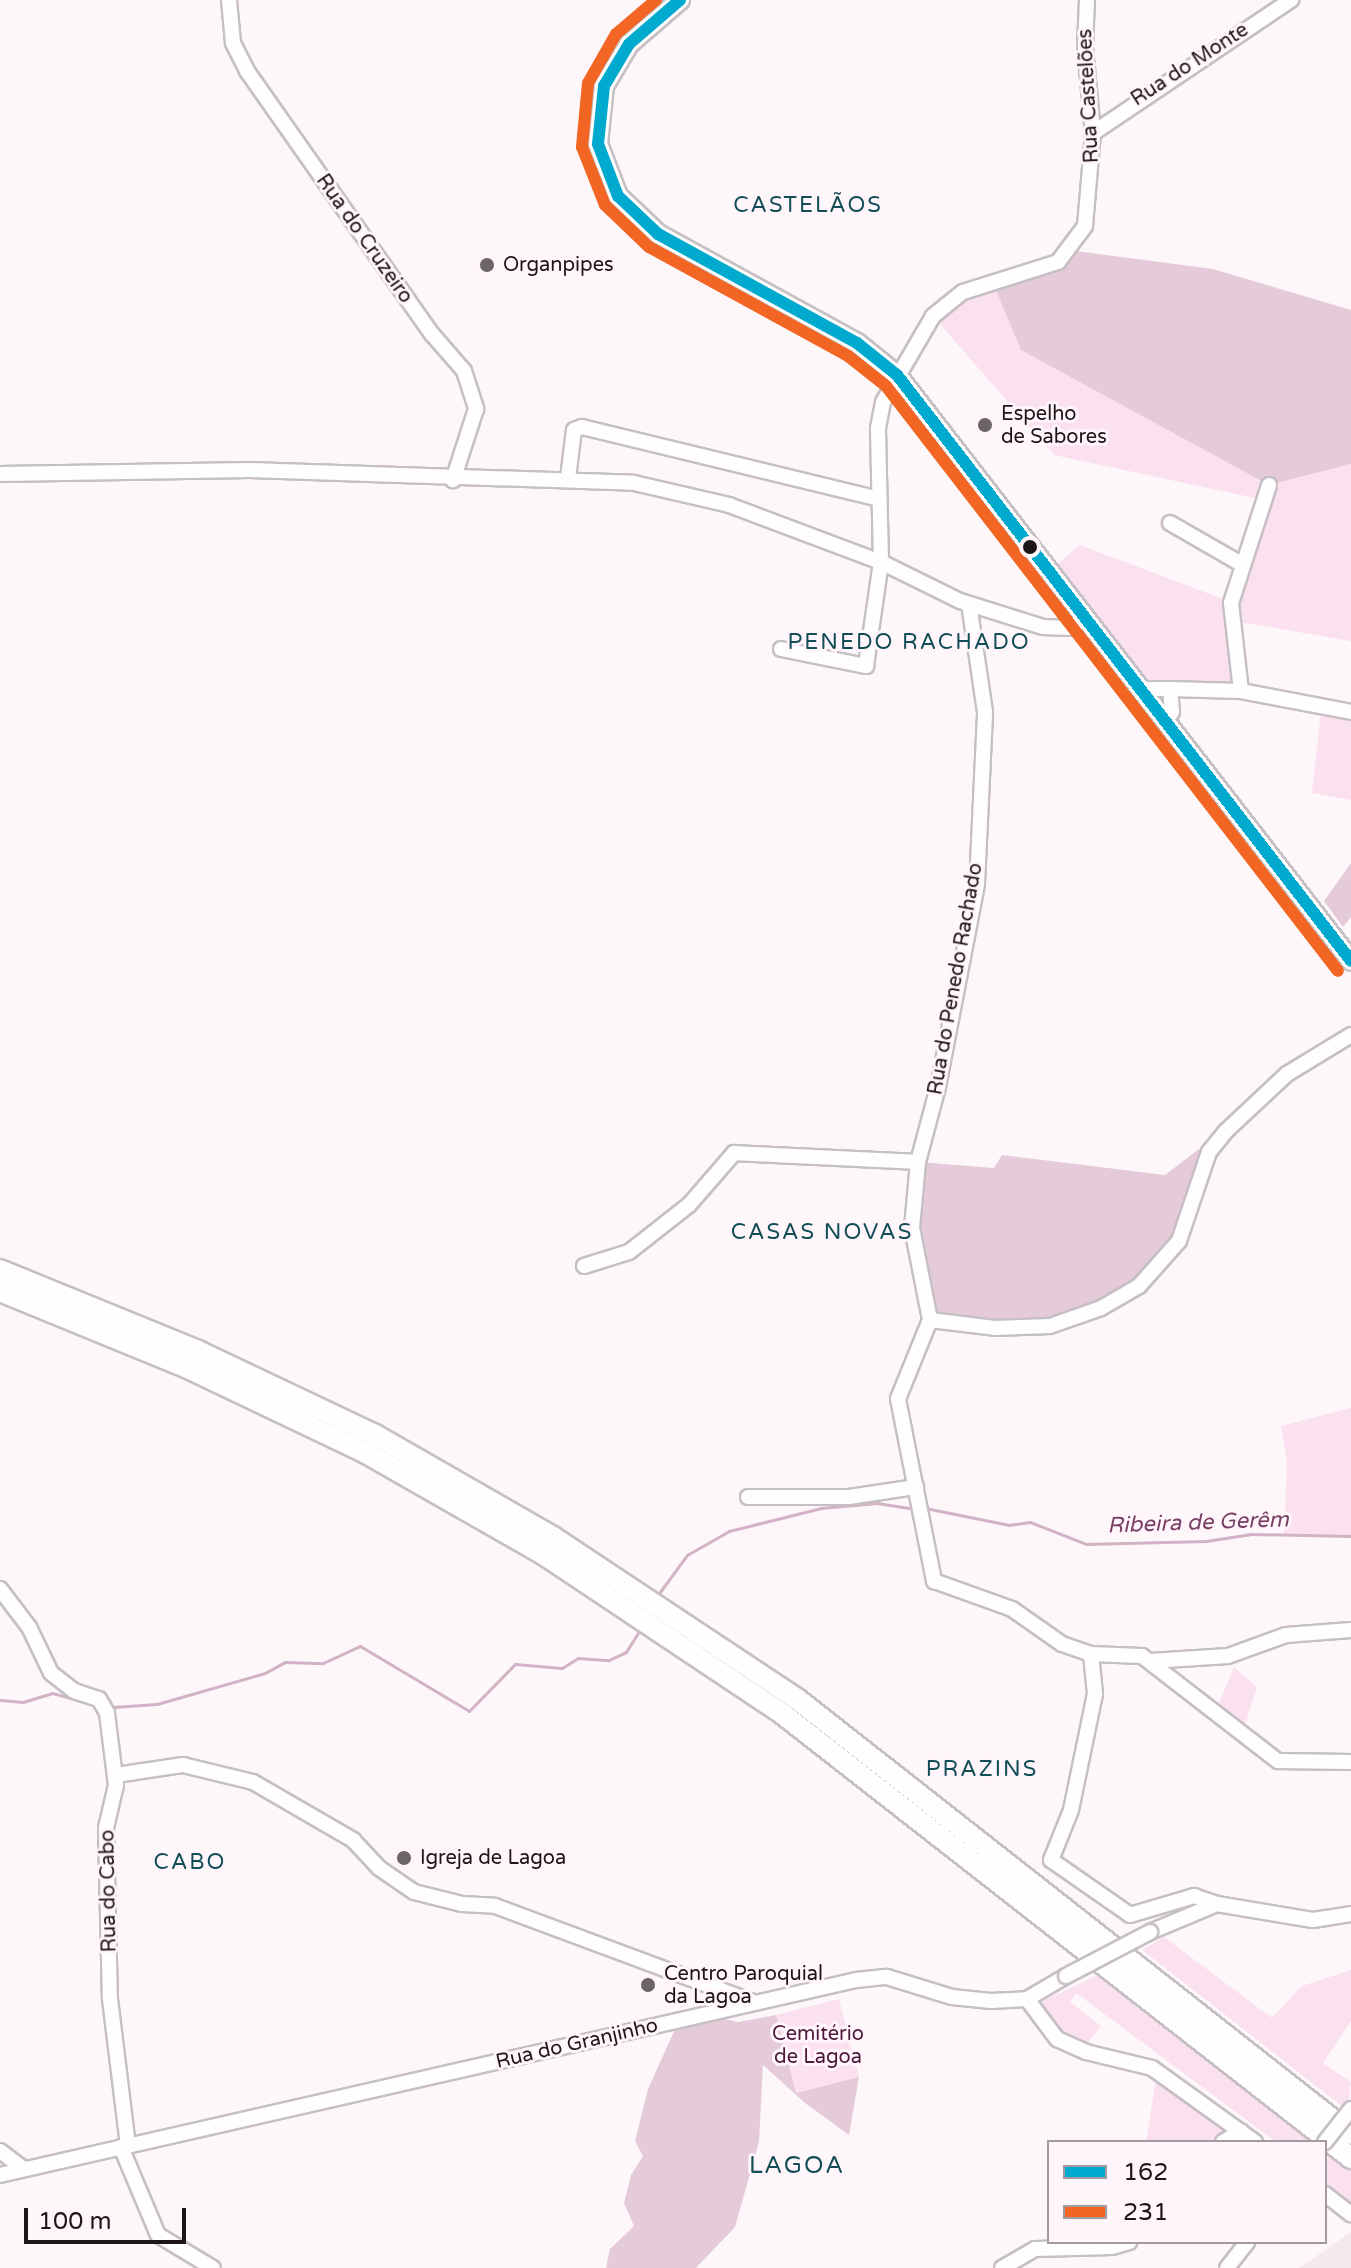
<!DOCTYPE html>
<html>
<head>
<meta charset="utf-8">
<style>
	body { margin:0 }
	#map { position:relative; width:1351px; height:2268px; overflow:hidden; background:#fdf7fa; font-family:"Varela Round",sans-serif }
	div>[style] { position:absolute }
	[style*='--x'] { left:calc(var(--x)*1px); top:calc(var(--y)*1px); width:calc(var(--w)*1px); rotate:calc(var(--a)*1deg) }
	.built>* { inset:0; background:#f5e8ef }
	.green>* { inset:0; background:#fbe0f0 }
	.forest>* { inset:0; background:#e5cada }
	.stream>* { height:3px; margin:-1.5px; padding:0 1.5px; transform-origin:1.5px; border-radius:1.5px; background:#d2b2c5 }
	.roads { filter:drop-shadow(2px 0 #c6bfc3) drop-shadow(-2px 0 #c6bfc3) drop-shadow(0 2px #c6bfc3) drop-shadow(0 -2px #c6bfc3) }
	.minor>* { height:14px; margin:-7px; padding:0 7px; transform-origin:7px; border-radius:7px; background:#fffefe }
	.major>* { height:18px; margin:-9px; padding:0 9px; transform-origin:9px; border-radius:9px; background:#fffefe }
	.highway>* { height:20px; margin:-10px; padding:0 10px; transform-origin:10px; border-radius:10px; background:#fffefe }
	.bridges { filter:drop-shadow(2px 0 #c6bfc3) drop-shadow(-2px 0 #c6bfc3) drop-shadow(0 2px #c6bfc3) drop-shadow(0 -2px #c6bfc3) }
	.minor-bridge>* { height:14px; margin:-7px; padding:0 7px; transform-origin:7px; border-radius:7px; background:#fffefe }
	.bus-1>* { height:12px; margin:-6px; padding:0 6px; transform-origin:6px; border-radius:6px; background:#00a9ce }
	.bus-2>* { height:12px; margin:-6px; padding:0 6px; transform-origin:6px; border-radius:6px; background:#f26522 }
	.dots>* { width:22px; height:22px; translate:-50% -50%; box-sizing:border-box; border:4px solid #fff5fb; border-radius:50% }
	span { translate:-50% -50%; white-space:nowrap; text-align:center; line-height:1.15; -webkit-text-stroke:6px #fff5fb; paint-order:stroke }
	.street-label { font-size:20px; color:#1c1519 }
	.poi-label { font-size:20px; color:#1c1519 }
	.left { translate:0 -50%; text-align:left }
	.park-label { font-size:20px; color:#4c183b }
	.neighbourhood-label { font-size:22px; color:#104d55; letter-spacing:2px }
	.water-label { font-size:22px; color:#773f63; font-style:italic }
	.quarter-label { font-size:24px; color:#104d55; letter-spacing:2px }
	.legend { position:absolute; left:1047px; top:2140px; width:280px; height:104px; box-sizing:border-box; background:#fff5fb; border:2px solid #a49ba1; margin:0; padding:10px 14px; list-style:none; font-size:24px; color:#1c1519 }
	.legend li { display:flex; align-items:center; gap:16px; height:40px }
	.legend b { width:40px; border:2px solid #a49ba1 }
	.scale { position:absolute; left:24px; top:2208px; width:162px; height:36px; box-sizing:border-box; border:4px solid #1c1519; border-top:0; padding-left:10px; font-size:24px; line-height:28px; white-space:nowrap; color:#1c1519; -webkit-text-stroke:6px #fff5fb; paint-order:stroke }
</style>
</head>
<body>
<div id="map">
	<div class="built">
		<i style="clip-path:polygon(1351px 2232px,1351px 2268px,1299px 2268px,1311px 2260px)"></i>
	</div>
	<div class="green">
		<i style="clip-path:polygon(993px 283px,1269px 485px,1351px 464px,1351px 641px,1233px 621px,1241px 691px,1149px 686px,1048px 572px,1080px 545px,1231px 602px,1264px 500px,1054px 455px,933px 316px)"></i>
		<i style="clip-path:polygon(1321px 712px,1351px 717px,1351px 800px,1312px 793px)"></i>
		<i style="clip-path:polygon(1351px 1408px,1351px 1536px,1284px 1534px,1287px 1463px,1281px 1426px)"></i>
		<i style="clip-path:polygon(1234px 1667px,1257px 1687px,1244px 1728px,1218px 1706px)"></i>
		<i style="clip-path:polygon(1164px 1937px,1272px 2018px,1302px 1986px,1351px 1970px,1351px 2021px,1323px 2063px,1351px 2082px,1347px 2110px,1142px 1950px)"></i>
		<i style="clip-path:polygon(1100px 1974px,1315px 2142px,1276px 2142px,1076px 1993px,1070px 2002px,1101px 2026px,1087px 2044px,1060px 2032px,1041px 2008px,1043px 2001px)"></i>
		<i style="clip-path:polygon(839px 1999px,859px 2077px,796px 2093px,776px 2015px)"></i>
		<i style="clip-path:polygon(1156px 2079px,1225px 2128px,1222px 2133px,1212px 2142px,1146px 2142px)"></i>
		<i style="clip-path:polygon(1331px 2154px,1351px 2170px,1351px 2203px,1325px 2183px,1325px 2162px)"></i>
	</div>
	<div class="forest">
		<i style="clip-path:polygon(1068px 250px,1213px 269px,1351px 310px,1351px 464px,1269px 485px,1021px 350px,993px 283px,1058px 262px)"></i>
		<i style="clip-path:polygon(1351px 863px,1351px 917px,1343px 927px,1324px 901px)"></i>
		<i style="clip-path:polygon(1199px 1149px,1209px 1152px,1179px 1241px,1139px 1286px,1050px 1326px,930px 1320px,914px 1245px,918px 1162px,994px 1168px,1002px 1155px,1165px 1175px)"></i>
		<i style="clip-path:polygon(776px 2015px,796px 2093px,859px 2077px,849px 2135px,805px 2103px,763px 2065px,759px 2142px,735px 2227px,696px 2268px,606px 2268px,610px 2249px,634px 2226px,624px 2203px,631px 2175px,643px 2156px,635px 2141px,648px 2089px,676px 2027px,716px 2017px,738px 2022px)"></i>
	</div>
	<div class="stream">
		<i style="--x:925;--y:1508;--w:86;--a:11.4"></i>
		<i style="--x:1009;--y:1525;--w:21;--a:-8"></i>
		<i style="--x:1030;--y:1522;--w:60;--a:21.4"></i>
		<i style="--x:1086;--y:1544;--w:120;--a:-1.4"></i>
		<i style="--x:1206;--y:1541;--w:46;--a:-8.8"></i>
		<i style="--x:1251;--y:1534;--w:100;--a:1.1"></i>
		<i style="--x:657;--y:1596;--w:51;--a:-53.8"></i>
		<i style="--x:687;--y:1555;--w:48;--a:-29.7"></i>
		<i style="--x:729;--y:1531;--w:95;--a:-14"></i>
		<i style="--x:821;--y:1508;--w:56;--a:-5.1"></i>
		<i style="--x:877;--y:1503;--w:37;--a:9"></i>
		<i style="--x:0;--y:1700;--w:23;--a:5"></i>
		<i style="--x:23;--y:1702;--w:30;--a:-17"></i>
		<i style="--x:52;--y:1693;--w:47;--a:14.9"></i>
		<i style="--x:113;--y:1707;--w:44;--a:-3.9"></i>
		<i style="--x:157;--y:1704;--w:112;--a:-16"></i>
		<i style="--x:265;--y:1673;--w:23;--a:-29"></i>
		<i style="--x:285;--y:1662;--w:38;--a:2"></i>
		<i style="--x:323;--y:1663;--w:41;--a:-24.7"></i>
		<i style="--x:360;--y:1646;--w:127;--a:30.8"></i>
		<i style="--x:469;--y:1711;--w:66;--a:-45.6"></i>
		<i style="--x:515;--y:1664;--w:47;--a:4.9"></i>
		<i style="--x:562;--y:1668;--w:19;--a:-32"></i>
		<i style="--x:578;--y:1658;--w:31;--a:4"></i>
		<i style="--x:609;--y:1660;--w:19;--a:-25"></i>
		<i style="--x:626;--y:1652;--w:28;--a:-58"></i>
	</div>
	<div class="roads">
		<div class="minor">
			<i style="--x:229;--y:0;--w:43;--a:84.7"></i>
			<i style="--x:233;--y:43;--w:31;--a:63"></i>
			<i style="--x:247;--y:71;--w:322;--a:54.9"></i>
			<i style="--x:432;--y:334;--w:49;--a:49.1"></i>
			<i style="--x:464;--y:371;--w:40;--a:72"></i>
			<i style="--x:476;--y:409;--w:75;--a:107.9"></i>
			<i style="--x:1093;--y:133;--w:239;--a:-33.9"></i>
			<i style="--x:0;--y:474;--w:250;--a:-0.9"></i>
			<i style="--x:250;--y:470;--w:384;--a:1.9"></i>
			<i style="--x:634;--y:483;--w:98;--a:13"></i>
			<i style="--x:729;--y:505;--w:162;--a:20.6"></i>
			<i style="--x:881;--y:562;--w:88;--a:26.3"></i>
			<i style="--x:960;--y:601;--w:87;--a:17.4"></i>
			<i style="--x:1043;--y:627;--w:26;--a:2"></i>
			<i style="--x:1069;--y:628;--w:18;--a:-27"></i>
			<i style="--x:568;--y:478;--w:48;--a:-82.9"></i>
			<i style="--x:574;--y:430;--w:9;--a:-21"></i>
			<i style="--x:582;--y:427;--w:306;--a:13.6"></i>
			<i style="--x:1170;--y:523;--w:84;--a:29.9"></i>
			<i style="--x:781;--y:649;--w:87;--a:11.3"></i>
			<i style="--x:866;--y:666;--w:105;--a:-81.8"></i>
			<i style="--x:881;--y:562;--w:134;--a:-91.3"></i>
			<i style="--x:878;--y:428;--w:26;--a:-79"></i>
			<i style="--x:883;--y:402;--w:99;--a:-59.8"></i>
			<i style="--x:933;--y:316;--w:38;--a:-39"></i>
			<i style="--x:963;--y:292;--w:100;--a:-17.5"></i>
			<i style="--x:1058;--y:262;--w:45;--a:-53.1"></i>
			<i style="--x:1085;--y:226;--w:93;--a:-85.1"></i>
			<i style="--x:1093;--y:133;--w:86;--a:-95.3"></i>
			<i style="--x:1085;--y:47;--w:47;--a:-87.6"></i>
			<i style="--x:1139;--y:689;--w:31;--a:0"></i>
			<i style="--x:1170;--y:689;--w:23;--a:85"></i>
			<i style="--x:1172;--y:712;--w:12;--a:125"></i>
			<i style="--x:1170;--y:689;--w:71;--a:1.6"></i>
			<i style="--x:1241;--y:691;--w:112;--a:10.8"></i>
			<i style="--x:1241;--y:691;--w:89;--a:-96.5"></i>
			<i style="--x:1231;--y:603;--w:124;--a:-72.1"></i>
			<i style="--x:918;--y:1162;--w:78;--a:-75.1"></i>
			<i style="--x:938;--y:1087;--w:207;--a:-79.1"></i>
			<i style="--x:977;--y:884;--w:172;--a:-87.3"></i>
			<i style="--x:985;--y:712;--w:109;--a:-98.4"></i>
			<i style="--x:584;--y:1266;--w:47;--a:-17.3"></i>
			<i style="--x:629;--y:1252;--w:76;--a:-38.1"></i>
			<i style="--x:689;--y:1205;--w:69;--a:-49.1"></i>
			<i style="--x:734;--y:1153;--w:184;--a:2.8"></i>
			<i style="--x:918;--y:1162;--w:66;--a:95.2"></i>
			<i style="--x:912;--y:1228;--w:94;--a:78.9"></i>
			<i style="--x:930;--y:1320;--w:85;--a:112.1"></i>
			<i style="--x:898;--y:1399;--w:186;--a:78.8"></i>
			<i style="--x:934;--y:1581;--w:83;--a:19.7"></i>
			<i style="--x:1012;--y:1609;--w:61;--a:35"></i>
			<i style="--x:1062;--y:1644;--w:31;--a:19"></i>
			<i style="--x:1091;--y:1654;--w:51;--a:2.2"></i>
			<i style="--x:1142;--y:1656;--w:172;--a:37.7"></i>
			<i style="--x:1278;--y:1761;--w:73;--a:0.8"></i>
			<i style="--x:930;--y:1320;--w:65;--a:7"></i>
			<i style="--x:995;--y:1328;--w:55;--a:-2.1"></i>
			<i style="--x:1050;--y:1326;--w:54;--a:-19.4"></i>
			<i style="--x:1101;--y:1308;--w:44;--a:-30.1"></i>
			<i style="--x:1139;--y:1286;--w:60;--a:-48.4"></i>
			<i style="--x:1179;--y:1241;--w:94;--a:-71.4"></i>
			<i style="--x:1209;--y:1152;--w:26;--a:-51"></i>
			<i style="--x:1225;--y:1132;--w:85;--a:-43.1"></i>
			<i style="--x:1287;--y:1074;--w:75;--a:-31.4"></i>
			<i style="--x:748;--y:1497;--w:101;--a:0"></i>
			<i style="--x:849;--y:1497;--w:68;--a:-8.5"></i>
			<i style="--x:0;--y:1589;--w:48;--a:52.7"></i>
			<i style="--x:29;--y:1627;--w:51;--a:64.4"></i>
			<i style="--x:51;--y:1673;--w:29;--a:38"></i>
			<i style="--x:74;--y:1691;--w:26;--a:18"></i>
			<i style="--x:99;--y:1699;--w:16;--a:60"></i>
			<i style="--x:107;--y:1713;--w:73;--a:82.9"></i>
			<i style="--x:116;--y:1785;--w:44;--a:103.1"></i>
			<i style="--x:106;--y:1828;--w:171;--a:88.7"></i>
			<i style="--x:110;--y:1999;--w:147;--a:83"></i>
			<i style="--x:1091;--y:1654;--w:40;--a:84.3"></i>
			<i style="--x:1095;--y:1694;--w:118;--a:101.7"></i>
			<i style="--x:1071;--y:1810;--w:54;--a:111.8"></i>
			<i style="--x:1051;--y:1860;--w:96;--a:34.8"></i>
			<i style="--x:1130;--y:1915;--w:67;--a:-16.5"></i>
			<i style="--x:1194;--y:1896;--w:24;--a:19"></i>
			<i style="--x:1150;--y:1661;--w:78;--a:-3.7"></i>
			<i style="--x:1228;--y:1656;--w:62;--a:-19.9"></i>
			<i style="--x:1286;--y:1635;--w:65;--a:-4.4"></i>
			<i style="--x:116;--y:1775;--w:68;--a:-8.5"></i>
			<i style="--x:183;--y:1765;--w:72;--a:13.7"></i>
			<i style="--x:253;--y:1782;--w:116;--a:30.1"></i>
			<i style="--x:353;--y:1840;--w:38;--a:47"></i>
			<i style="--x:379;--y:1868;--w:42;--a:34.4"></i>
			<i style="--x:414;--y:1892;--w:49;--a:14"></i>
			<i style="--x:462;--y:1904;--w:33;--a:3"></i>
			<i style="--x:495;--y:1906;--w:275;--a:20.4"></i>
			<i style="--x:1150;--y:1932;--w:73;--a:-22.7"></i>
			<i style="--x:1217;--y:1904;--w:97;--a:9.5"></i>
			<i style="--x:1313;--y:1920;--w:38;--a:-9"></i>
			<i style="--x:1027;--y:1999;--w:50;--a:53.1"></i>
			<i style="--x:1057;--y:2039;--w:32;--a:24"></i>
			<i style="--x:1086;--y:2052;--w:68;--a:13.6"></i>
			<i style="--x:1152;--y:2068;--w:127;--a:35.7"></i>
			<i style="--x:1223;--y:2142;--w:21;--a:-31"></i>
			<i style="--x:121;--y:2147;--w:95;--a:67.2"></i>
			<i style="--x:158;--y:2235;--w:64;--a:31"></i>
			<i style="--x:0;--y:2151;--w:30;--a:37"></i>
			<i style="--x:0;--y:2175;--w:878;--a:-12.83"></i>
			<i style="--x:856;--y:1980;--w:31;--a:-6"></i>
			<i style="--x:887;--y:1977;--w:68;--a:17.1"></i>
			<i style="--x:952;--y:1997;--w:39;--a:6"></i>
			<i style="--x:991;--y:2001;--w:36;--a:-3"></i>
			<i style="--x:1027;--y:1999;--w:45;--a:-30.5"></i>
			<i style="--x:1325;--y:2194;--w:33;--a:38"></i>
			<i style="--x:1002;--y:2268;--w:38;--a:-30"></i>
			<i style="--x:1035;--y:2249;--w:77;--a:-1.5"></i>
			<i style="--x:1112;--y:2247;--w:18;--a:-16"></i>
			<i style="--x:1227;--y:2268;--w:33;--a:-52"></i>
		</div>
		<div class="major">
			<i style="--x:680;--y:0;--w:67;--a:139.2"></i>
			<i style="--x:629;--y:44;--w:49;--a:120.8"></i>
			<i style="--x:604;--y:86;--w:58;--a:95.9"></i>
			<i style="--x:598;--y:144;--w:56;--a:69"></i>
			<i style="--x:618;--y:196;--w:55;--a:43.5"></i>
			<i style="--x:658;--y:234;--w:227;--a:28.7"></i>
			<i style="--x:857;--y:343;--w:51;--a:38.7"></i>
			<i style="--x:897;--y:375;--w:741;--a:52.23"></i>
		</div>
		<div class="highway">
			<i style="--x:0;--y:1270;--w:214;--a:22.2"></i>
			<i style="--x:198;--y:1351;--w:196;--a:25.4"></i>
			<i style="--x:375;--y:1435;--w:205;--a:29.8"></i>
			<i style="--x:553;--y:1537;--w:293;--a:33.6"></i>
			<i style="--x:797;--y:1699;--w:704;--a:38.14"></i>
			<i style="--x:0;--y:1291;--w:205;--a:22.3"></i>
			<i style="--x:190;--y:1369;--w:195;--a:25.5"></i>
			<i style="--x:366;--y:1453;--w:204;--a:29.7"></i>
			<i style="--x:543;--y:1554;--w:290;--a:33.7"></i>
			<i style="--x:784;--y:1715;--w:720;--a:38"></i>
		</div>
	</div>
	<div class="bridges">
		<div class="minor-bridge">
			<i style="--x:1066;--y:1976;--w:95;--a:-27.6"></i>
			<i style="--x:1325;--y:2142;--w:42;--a:-51.8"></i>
		</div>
	</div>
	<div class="bus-1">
		<i style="--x:680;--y:0;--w:67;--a:139.2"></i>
		<i style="--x:629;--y:44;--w:49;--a:120.8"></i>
		<i style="--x:604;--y:86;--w:58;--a:95.9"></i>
		<i style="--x:598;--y:144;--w:56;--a:69"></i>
		<i style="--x:618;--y:196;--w:55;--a:43.5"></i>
		<i style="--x:658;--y:234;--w:227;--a:28.7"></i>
		<i style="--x:857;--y:343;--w:51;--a:38.7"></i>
		<i style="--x:897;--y:375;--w:741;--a:52.23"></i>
	</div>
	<div class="bus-2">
		<i style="--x:656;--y:0;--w:52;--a:139.6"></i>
		<i style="--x:616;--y:34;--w:56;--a:119.7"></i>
		<i style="--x:588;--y:83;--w:64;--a:95.4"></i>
		<i style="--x:582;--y:147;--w:62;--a:68.4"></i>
		<i style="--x:605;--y:205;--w:61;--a:43.7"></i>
		<i style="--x:649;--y:247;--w:227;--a:28.7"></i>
		<i style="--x:848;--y:356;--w:48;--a:38.3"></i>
		<i style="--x:886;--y:386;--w:739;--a:52.31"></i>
	</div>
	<div class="dots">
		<i style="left:487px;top:265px;background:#6b6468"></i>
		<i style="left:985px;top:425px;background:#6b6468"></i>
		<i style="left:1030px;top:547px;background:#1c1519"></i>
		<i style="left:404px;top:1858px;background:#6b6468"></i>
		<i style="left:648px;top:1985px;background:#6b6468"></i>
	</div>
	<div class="street-label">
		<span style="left:1190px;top:65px;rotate:-33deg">Rua do Monte</span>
		<span style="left:1089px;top:96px;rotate:-93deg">Rua Castelões</span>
		<span style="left:364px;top:239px;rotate:55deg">Rua do Cruzeiro</span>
		<span style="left:956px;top:979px;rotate:-80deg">Rua do Penedo Rachado</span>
		<span style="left:109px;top:1891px;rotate:-91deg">Rua do Cabo</span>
		<span style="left:577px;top:2044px;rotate:-13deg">Rua do Granjinho</span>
	</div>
	<div class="poi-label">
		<span class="left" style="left:503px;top:265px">Organpipes</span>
		<span class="left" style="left:1001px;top:426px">Espelho<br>de Sabores</span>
		<span class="left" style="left:420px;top:1858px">Igreja de Lagoa</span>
		<span class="left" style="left:664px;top:1986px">Centro Paroquial<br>da Lagoa</span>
	</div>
	<div class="park-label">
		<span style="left:818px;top:2046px">Cemitério<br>de Lagoa</span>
	</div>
	<div class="neighbourhood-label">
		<span style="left:808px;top:206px">CASTELÃOS</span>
		<span style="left:909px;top:643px">PENEDO RACHADO</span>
		<span style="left:822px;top:1233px">CASAS NOVAS</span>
		<span style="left:982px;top:1770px">PRAZINS</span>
		<span style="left:190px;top:1863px">CABO</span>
	</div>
	<div class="water-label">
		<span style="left:1198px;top:1523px;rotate:-2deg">Ribeira de Gerêm</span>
	</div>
	<div class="quarter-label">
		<span style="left:797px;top:2166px">LAGOA</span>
	</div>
	<ul class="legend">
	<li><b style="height:10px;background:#00a9ce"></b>162</li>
	<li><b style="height:10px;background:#f26522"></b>231</li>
	</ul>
	<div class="scale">100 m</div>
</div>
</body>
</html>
